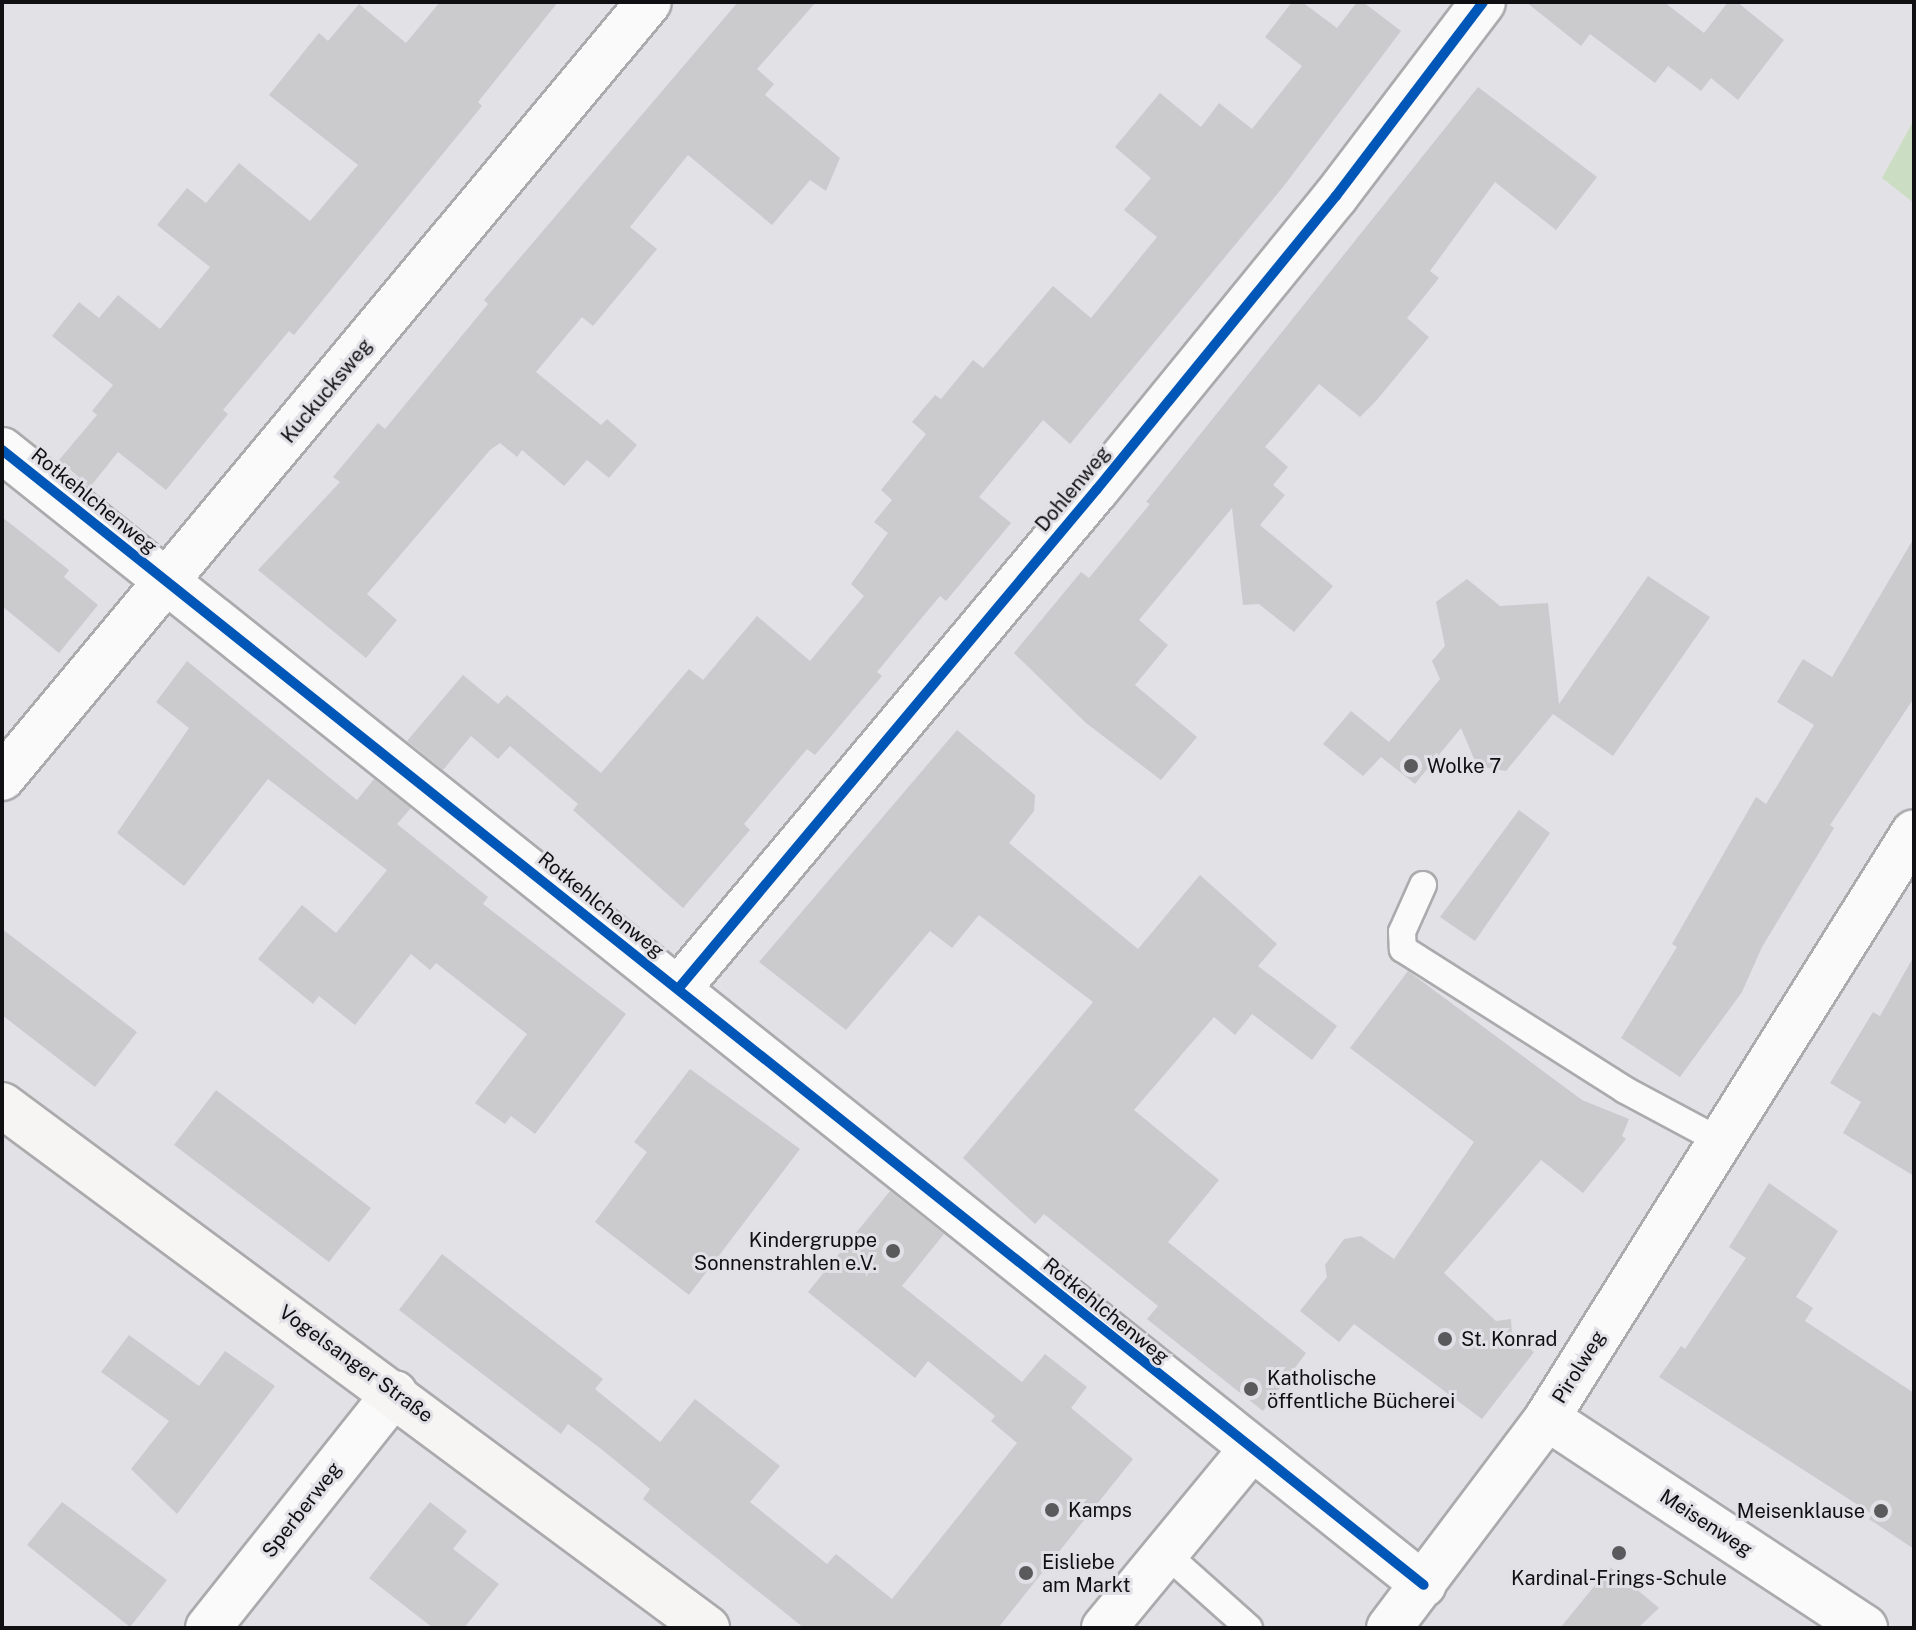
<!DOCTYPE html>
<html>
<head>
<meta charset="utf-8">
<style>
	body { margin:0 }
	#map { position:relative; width:1916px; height:1630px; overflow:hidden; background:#e2e1e5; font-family:"Public Sans",sans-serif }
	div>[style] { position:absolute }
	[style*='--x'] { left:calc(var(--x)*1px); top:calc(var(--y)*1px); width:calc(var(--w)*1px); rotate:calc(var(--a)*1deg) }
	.green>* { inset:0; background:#cbddc3 }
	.building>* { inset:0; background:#cbcacd }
	.roads { filter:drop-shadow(2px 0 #abaaad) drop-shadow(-2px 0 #abaaad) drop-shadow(0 2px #abaaad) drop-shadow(0 -2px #abaaad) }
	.lane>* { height:26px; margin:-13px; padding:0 13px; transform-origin:13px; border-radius:13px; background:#fbfafb }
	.street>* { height:44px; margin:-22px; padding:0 22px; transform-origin:22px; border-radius:22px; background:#fbfafb }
	.secondary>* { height:44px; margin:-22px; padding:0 22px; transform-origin:22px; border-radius:22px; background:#f7f5f4 }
	.cycleway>* { height:10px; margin:-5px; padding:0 5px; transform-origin:5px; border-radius:5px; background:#0057b8 }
	.dots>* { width:22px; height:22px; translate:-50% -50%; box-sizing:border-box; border:4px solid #e1e0e6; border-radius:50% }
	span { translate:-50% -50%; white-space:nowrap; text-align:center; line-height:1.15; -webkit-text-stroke:6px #e1e0e6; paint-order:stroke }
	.street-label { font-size:20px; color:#101012 }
	.poi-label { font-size:20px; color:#101012 }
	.left { translate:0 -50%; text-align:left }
	.right { translate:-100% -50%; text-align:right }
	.frame { position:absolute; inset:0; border:4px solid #101012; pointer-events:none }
</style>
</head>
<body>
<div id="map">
	<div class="green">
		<i style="clip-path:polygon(1914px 120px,1914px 203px,1882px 178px)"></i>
	</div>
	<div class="building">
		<i style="clip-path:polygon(440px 2px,558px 2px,478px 102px,482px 106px,294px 335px,289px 331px,223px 410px,228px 414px,166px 490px,118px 452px,90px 487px,59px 460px,97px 415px,92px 411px,113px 385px,52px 336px,79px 302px,99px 318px,118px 295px,160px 329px,210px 267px,157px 225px,187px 188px,206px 203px,239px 163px,310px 221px,358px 165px,269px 95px,319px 33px,328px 41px,359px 4px,406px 43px)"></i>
		<i style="clip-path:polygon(738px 2px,816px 2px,757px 69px,774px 84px,765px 95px,840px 158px,826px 191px,810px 180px,772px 225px,688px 155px,630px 227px,657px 249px,593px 326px,582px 317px,536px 372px,601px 425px,607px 419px,637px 445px,609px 478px,587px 460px,564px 486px,522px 450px,517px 457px,500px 443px,490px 450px,367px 594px,397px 620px,366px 658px,258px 570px,340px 482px,333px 477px,378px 423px,385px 429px,488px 304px,484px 300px)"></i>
		<i style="clip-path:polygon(1292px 2px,1302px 2px,1337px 28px,1357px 2px,1363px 2px,1401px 31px,1283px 187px,1070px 444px,1043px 420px,979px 497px,1011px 523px,946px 601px,940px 596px,909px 633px,877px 672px,882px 676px,815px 755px,807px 749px,744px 824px,750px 830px,683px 908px,573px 810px,578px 804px,510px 746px,498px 759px,471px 736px,443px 770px,407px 741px,463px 675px,498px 704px,507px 695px,601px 773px,689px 669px,703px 680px,757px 616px,810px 661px,864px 596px,851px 584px,888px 533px,874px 522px,892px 500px,881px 490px,926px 434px,912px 422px,935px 395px,941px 399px,973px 360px,983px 368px,1053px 286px,1091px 318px,1157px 237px,1124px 210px,1151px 178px,1115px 147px,1160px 93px,1201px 127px,1219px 103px,1252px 129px,1302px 66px,1265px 37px)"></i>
		<i style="clip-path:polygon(1526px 2px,1664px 2px,1704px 33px,1728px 2px,1737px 2px,1784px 40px,1738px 100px,1711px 78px,1701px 91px,1668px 66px,1655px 83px,1590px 34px,1581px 46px)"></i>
		<i style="clip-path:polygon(1478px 87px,1597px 177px,1556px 230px,1495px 182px,1430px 271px,1439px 278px,1407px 318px,1429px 337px,1376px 401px,1360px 417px,1319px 384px,1265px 447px,1288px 467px,1273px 485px,1285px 495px,1260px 525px,1333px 586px,1294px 632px,1259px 604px,1243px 605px,1232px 508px,1139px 620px,1168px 645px,1135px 685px,1197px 737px,1161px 780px,1086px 723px,1014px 653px,1081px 572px,1089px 578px,1150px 504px,1146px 502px)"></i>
		<i style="clip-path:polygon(2px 517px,69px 570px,64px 577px,98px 605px,59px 653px,2px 606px)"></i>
		<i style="clip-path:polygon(1914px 538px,1914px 698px,1830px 825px,1834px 828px,1762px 947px,1742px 992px,1680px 1077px,1621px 1038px,1677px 947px,1672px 944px,1756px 797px,1766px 804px,1814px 725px,1777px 702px,1803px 659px,1832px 677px)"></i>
		<i style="clip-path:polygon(1648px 576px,1710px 617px,1613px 756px,1553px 714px,1506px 771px,1477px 766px,1461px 728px,1415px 784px,1381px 757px,1363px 776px,1323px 744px,1351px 711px,1389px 742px,1440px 679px,1432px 661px,1445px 646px,1436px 602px,1467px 579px,1500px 606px,1548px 603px,1559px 704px)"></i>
		<i style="clip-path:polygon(187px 661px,357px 800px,374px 779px,411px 808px,397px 824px,488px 897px,483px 904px,626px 1014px,535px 1134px,511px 1116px,505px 1124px,475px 1103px,527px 1034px,436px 963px,430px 970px,411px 954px,355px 1025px,319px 996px,313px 1004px,258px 959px,302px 905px,336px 933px,387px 870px,268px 779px,184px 886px,117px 833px,189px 728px,156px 702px)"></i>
		<i style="clip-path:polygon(957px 730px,1035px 795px,1034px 811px,1009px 843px,1138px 949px,1200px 875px,1277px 944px,1258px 966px,1337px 1026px,1312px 1060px,1252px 1014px,1235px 1035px,1214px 1017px,1134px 1110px,1219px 1180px,1168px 1242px,1306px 1353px,1263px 1411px,1147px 1319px,1158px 1306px,1044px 1214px,1035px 1224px,963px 1158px,1093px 1002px,979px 915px,952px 948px,930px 931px,846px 1030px,759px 962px)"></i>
		<i style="clip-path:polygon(1519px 810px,1550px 833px,1475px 941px,1440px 917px)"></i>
		<i style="clip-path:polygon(2px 929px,137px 1032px,95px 1087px,2px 1015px)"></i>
		<i style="clip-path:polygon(1914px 956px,1914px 1176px,1843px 1133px,1861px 1102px,1830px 1083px,1873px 1012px,1880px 1016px)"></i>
		<i style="clip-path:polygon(1408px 971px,1582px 1100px,1629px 1119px,1622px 1136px,1626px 1139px,1583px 1193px,1541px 1160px,1444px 1273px,1496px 1321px,1511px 1319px,1512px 1335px,1534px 1352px,1482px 1419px,1354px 1324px,1339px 1342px,1300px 1311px,1327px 1277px,1325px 1265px,1344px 1239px,1361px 1236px,1394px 1259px,1474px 1142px,1350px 1048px)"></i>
		<i style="clip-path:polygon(690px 1069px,800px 1149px,689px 1295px,595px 1222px,647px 1152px,634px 1142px)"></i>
		<i style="clip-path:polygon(216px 1090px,371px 1208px,329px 1262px,174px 1145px)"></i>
		<i style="clip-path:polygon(1769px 1183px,1838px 1231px,1796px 1297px,1813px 1308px,1805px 1321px,1914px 1393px,1914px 1549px,1869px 1519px,1872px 1514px,1659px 1377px,1681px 1346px,1685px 1349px,1746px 1258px,1729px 1247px)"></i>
		<i style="clip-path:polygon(890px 1191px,944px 1234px,902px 1286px,1022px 1382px,1045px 1354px,1087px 1387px,1071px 1408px,1133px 1459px,998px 1628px,804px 1628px,643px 1499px,650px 1489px,600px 1448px,568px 1424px,561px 1434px,399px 1310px,442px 1254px,603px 1379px,595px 1389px,660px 1442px,695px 1399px,780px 1466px,750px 1502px,827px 1564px,836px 1554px,892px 1599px,1017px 1443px,991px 1421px,995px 1416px,928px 1361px,915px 1378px,808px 1292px)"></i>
		<i style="clip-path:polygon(129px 1335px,199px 1386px,225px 1351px,275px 1386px,177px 1514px,131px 1469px,169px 1421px,101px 1372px)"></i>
		<i style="clip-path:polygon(62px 1502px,167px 1580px,130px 1627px,27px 1545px)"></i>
		<i style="clip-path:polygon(430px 1502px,467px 1531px,453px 1549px,499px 1584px,464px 1628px,433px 1628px,369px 1578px)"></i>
		<i style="clip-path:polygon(1610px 1567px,1659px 1608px,1638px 1628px,1560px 1628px)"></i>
	</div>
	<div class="roads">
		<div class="lane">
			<i style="--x:1423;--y:885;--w:51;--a:114.1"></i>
			<i style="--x:1402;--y:932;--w:17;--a:87"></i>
			<i style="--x:1403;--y:949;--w:263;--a:32.4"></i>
			<i style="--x:1625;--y:1090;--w:110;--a:28.2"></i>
			<i style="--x:1164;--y:1552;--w:114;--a:41.8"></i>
		</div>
		<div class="street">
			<i style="--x:2;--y:450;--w:1819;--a:38.6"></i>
			<i style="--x:2;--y:778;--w:1010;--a:-50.18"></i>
			<i style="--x:678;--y:989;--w:652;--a:-50.04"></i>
			<i style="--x:1097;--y:489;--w:378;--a:-50.8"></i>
			<i style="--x:1336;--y:196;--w:243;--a:-52.8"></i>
			<i style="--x:1547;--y:1418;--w:381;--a:33.4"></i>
			<i style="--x:208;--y:1628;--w:300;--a:-51.5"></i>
			<i style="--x:1104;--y:1628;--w:229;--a:-50.5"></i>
			<i style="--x:1389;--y:1628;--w:263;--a:-53"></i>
			<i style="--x:1547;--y:1418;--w:691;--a:-57.94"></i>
		</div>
		<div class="secondary">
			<i style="--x:2;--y:1105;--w:878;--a:36.57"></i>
		</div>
	</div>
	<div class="cycleway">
		<i style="--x:2;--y:450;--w:1819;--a:38.6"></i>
		<i style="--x:678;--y:989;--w:652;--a:-50.04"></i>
		<i style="--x:1097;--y:489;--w:378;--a:-50.8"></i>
		<i style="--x:1336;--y:196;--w:243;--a:-52.8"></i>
	</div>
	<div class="dots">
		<i style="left:1411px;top:766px;background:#5a595c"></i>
		<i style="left:893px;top:1251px;background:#5a595c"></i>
		<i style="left:1445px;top:1339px;background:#5a595c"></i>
		<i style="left:1251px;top:1389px;background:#5a595c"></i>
		<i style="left:1052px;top:1510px;background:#5a595c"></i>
		<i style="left:1881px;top:1511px;background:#5a595c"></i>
		<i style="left:1619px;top:1553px;background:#5a595c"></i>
		<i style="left:1026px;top:1573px;background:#5a595c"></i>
	</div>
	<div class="street-label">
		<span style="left:327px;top:391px;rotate:-50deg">Kuckucksweg</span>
		<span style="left:1073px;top:489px;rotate:-50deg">Dohlenweg</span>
		<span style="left:94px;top:501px;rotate:39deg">Rotkehlchenweg</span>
		<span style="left:601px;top:905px;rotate:39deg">Rotkehlchenweg</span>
		<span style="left:1106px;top:1311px;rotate:39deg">Rotkehlchenweg</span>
		<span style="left:356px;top:1364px;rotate:36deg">Vogelsanger Straße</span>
		<span style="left:1579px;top:1367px;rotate:-58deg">Pirolweg</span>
		<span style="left:302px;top:1510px;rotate:-52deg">Sperberweg</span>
		<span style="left:1706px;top:1523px;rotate:33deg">Meisenweg</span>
	</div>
	<div class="poi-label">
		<span class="left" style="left:1427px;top:766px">Wolke 7</span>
		<span class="right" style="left:877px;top:1252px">Kindergruppe<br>Sonnenstrahlen e.V.</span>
		<span class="left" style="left:1461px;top:1339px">St. Konrad</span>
		<span class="left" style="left:1267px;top:1390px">Katholische<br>öffentliche Bücherei</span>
		<span class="left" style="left:1068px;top:1510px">Kamps</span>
		<span class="right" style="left:1865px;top:1511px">Meisenklause</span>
		<span class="left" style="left:1042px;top:1574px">Eisliebe<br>am Markt</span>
		<span style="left:1619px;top:1578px">Kardinal-Frings-Schule</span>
	</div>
	<div class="frame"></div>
</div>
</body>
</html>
